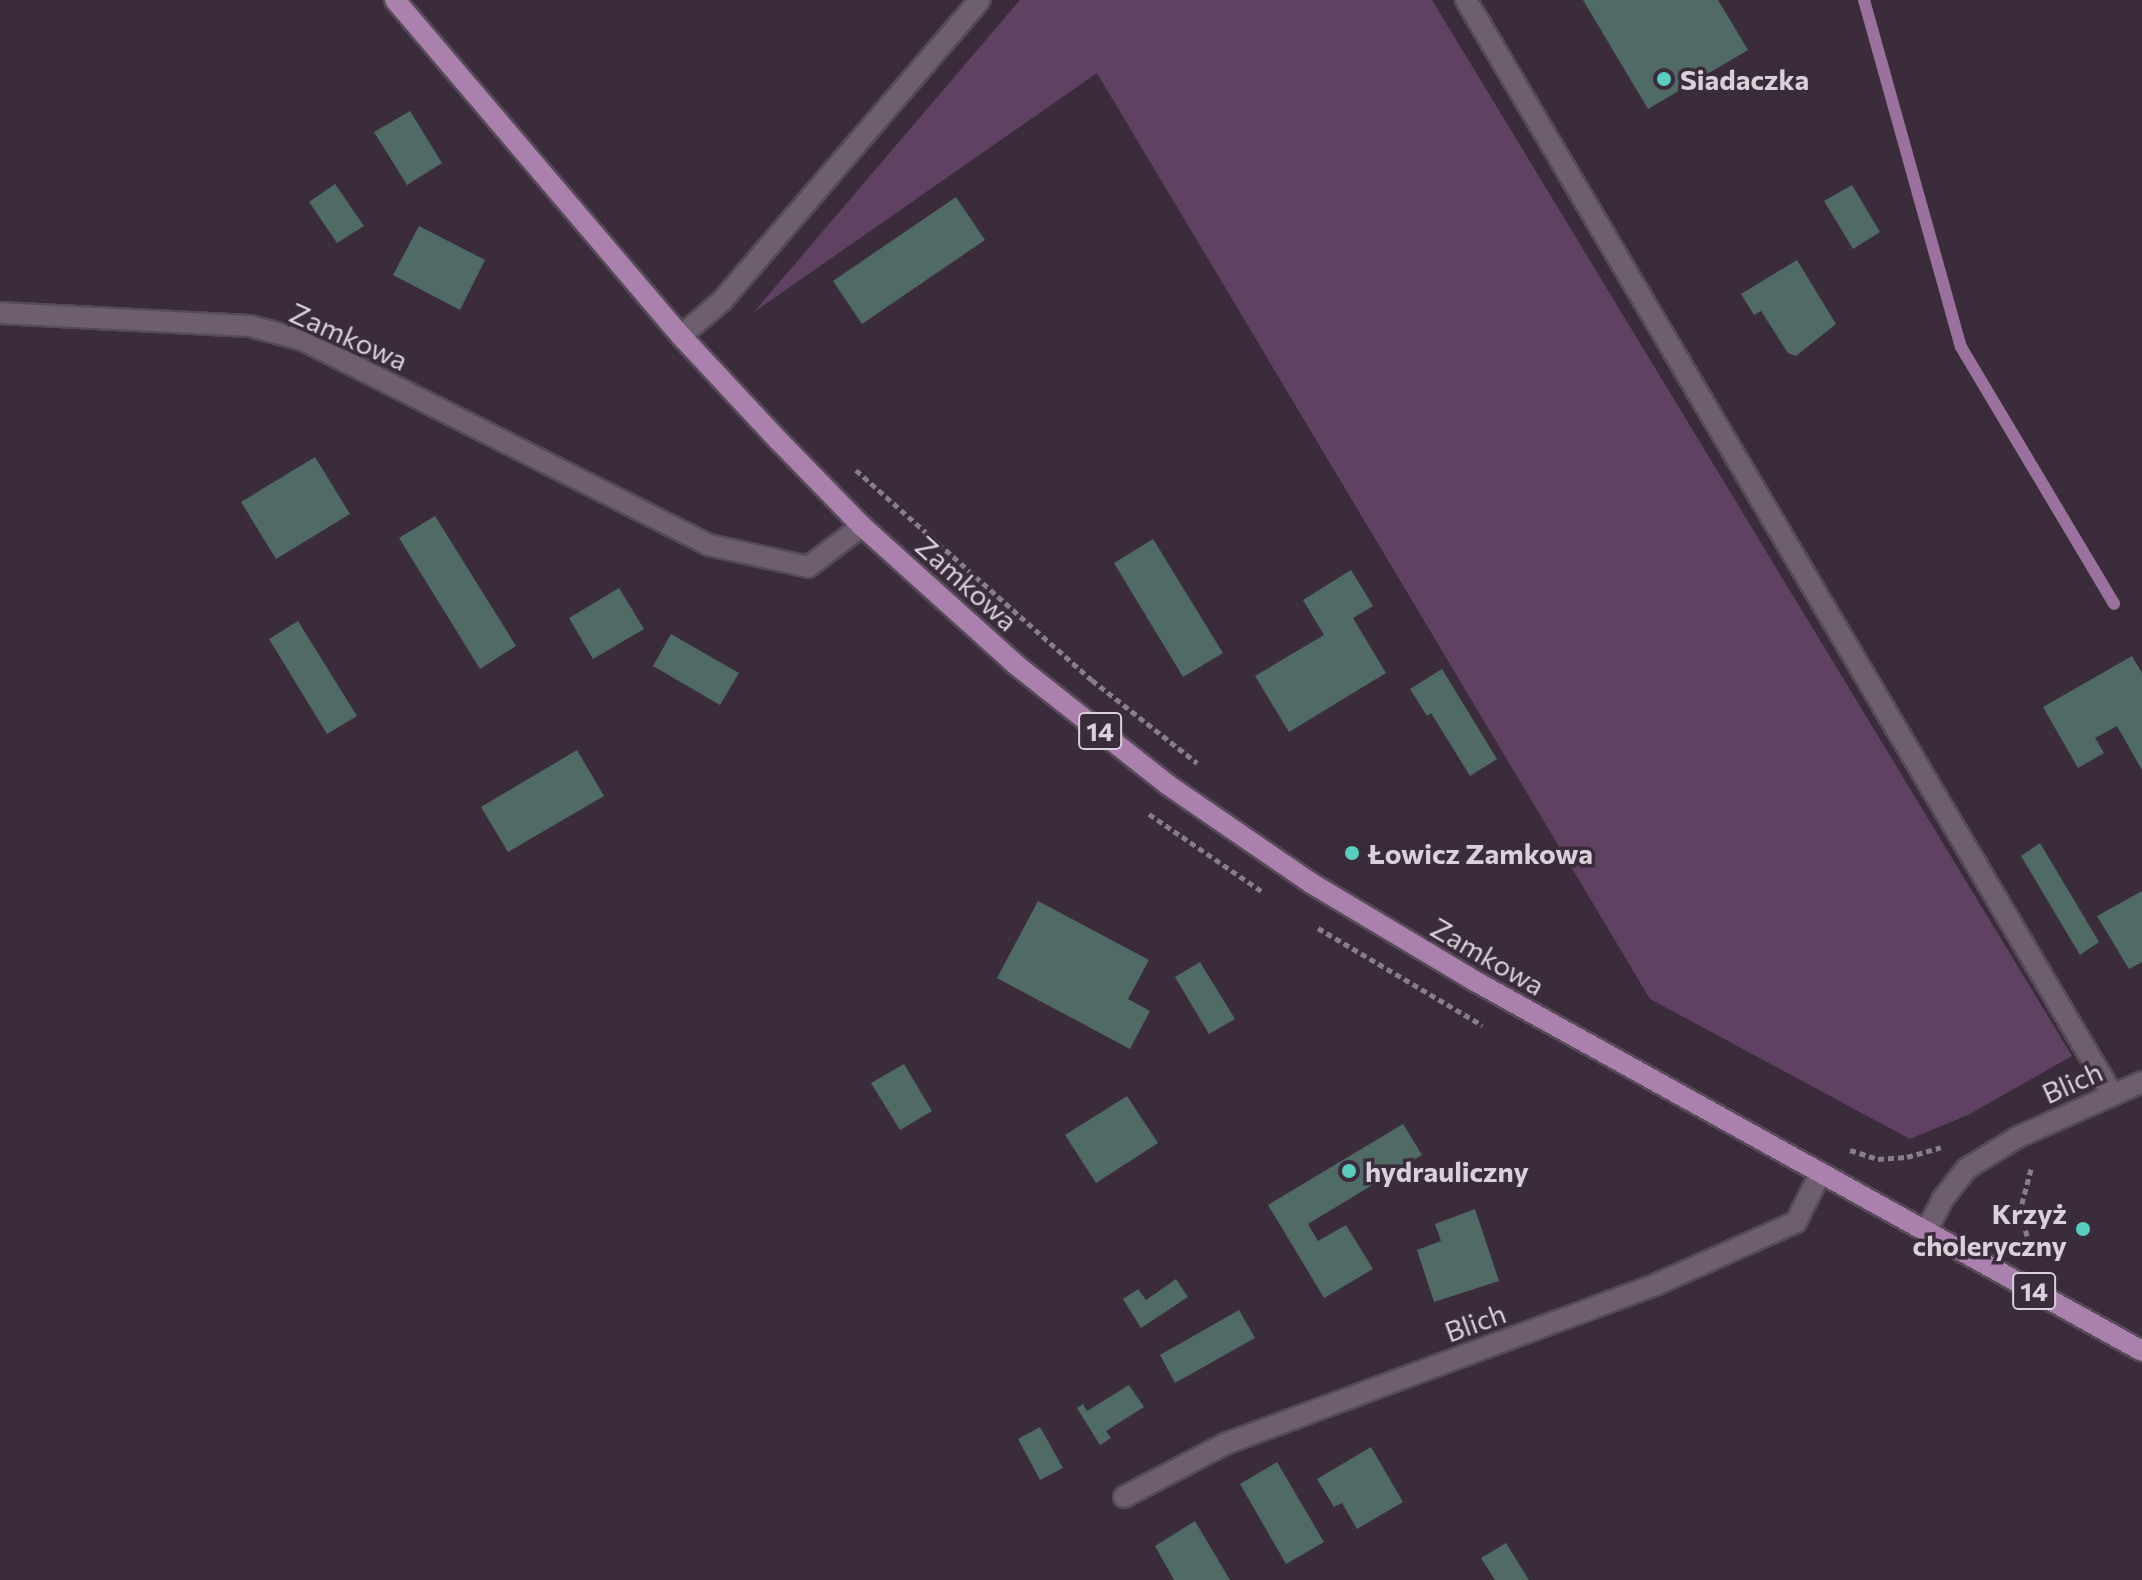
<!DOCTYPE html>
<html>
<head>
<meta charset="utf-8">
<style>
	body { margin:0 }
	#map { position:relative; width:2142px; height:1580px; overflow:hidden; background:#3a2c3b; font-family:Commissioner,sans-serif }
	div>[style] { position:absolute }
	[style*='--x'] { left:calc(var(--x)*1px); top:calc(var(--y)*1px); width:calc(var(--w)*1px); rotate:calc(var(--a)*1deg) }
	.green>* { inset:0; background:#5f4261 }
	.stream>* { height:12px; margin:-6px; padding:0 6px; transform-origin:6px; border-radius:6px; background:#9b719e }
	.building>* { inset:0; background:#506a65 }
	.path>* { height:5px; margin-top:-2.5px; transform-origin:0; background:repeating-linear-gradient(90deg,#887d89 0 6px,transparent 0 10px) }
	.roads { filter:drop-shadow(2px 0 #554a56) drop-shadow(-2px 0 #554a56) drop-shadow(0 2px #554a56) drop-shadow(0 -2px #554a56) }
	.service>* { height:20px; margin:-10px; padding:0 10px; transform-origin:10px; border-radius:10px; background:#6e5f6f }
	.minor>* { height:20px; margin:-10px; padding:0 10px; transform-origin:10px; border-radius:10px; background:#6e5f6f }
	.tertiary>* { height:20px; margin:-10px; padding:0 10px; transform-origin:10px; border-radius:10px; background:#6e5f6f }
	.primary>* { height:20px; margin:-10px; padding:0 10px; transform-origin:10px; border-radius:10px; background:#aa81ad }
	.dots>* { width:22px; height:22px; translate:-50% -50%; box-sizing:border-box; border:4px solid #3a2c3b; border-radius:50% }
	span { translate:-50% -50%; white-space:nowrap; text-align:center; line-height:1.15; -webkit-text-stroke:7px #3a2c3b; paint-order:stroke }
	.shield-label span { padding:2px 6px; background:#3a2c3b; border:2px solid; border-radius:6px; -webkit-text-stroke-width:0 }
	.shield-label { font-size:26px; color:#d9d1da; font-weight:700 }
	.poi-label { font-size:28px; color:#d9d1da; font-weight:700 }
	.left { translate:0 -50%; text-align:left }
	.right { translate:-100% -50%; text-align:right }
	.street-label { font-size:28px; color:#d9d1da }
</style>
</head>
<body>
<div id="map">
	<div class="green">
		<i style="clip-path:polygon(1020px 0,1432px 0,2072px 1056px,1970px 1114px,1910px 1139px,1650px 999px,1097px 73px,754px 312px)"></i>
	</div>
	<div class="stream">
		<i style="--x:1864;--y:0;--w:360;--a:74.4"></i>
		<i style="--x:1961;--y:347;--w:299;--a:59.2"></i>
	</div>
	<div class="building">
		<i style="clip-path:polygon(1583px 0,1718px 0,1748px 50px,1648px 109px)"></i>
		<i style="clip-path:polygon(410px 111px,442px 163px,407px 185px,374px 132px)"></i>
		<i style="clip-path:polygon(335px 184px,364px 226px,337px 243px,309px 202px)"></i>
		<i style="clip-path:polygon(1852px 185px,1880px 232px,1853px 249px,1824px 201px)"></i>
		<i style="clip-path:polygon(956px 197px,985px 240px,862px 324px,833px 281px)"></i>
		<i style="clip-path:polygon(419px 226px,485px 260px,460px 310px,393px 275px)"></i>
		<i style="clip-path:polygon(1797px 260px,1836px 324px,1796px 356px,1788px 353px,1761px 311px,1754px 315px,1741px 294px)"></i>
		<i style="clip-path:polygon(315px 457px,350px 514px,276px 559px,241px 502px)"></i>
		<i style="clip-path:polygon(435px 516px,516px 646px,480px 669px,399px 538px)"></i>
		<i style="clip-path:polygon(1153px 539px,1223px 653px,1183px 677px,1114px 563px)"></i>
		<i style="clip-path:polygon(1351px 570px,1373px 606px,1353px 618px,1386px 673px,1289px 732px,1255px 676px,1324px 635px,1303px 600px)"></i>
		<i style="clip-path:polygon(619px 588px,644px 629px,593px 659px,569px 618px)"></i>
		<i style="clip-path:polygon(298px 621px,357px 716px,327px 734px,269px 639px)"></i>
		<i style="clip-path:polygon(671px 634px,739px 673px,720px 705px,653px 666px)"></i>
		<i style="clip-path:polygon(2132px 656px,2142px 673px,2142px 770px,2117px 726px,2095px 738px,2104px 753px,2078px 768px,2043px 707px)"></i>
		<i style="clip-path:polygon(1442px 669px,1497px 759px,1470px 776px,1431px 713px,1427px 716px,1410px 689px)"></i>
		<i style="clip-path:polygon(577px 750px,604px 796px,508px 852px,481px 807px)"></i>
		<i style="clip-path:polygon(2040px 843px,2099px 942px,2080px 955px,2021px 856px)"></i>
		<i style="clip-path:polygon(2142px 891px,2142px 962px,2129px 969px,2097px 916px)"></i>
		<i style="clip-path:polygon(1038px 901px,1149px 960px,1128px 999px,1150px 1011px,1130px 1049px,997px 978px)"></i>
		<i style="clip-path:polygon(1200px 962px,1235px 1019px,1209px 1034px,1175px 977px)"></i>
		<i style="clip-path:polygon(904px 1064px,932px 1111px,900px 1130px,871px 1083px)"></i>
		<i style="clip-path:polygon(1127px 1096px,1158px 1143px,1096px 1183px,1065px 1135px)"></i>
		<i style="clip-path:polygon(1403px 1124px,1422px 1155px,1308px 1224px,1318px 1241px,1346px 1225px,1373px 1269px,1324px 1298px,1268px 1205px)"></i>
		<i style="clip-path:polygon(1475px 1209px,1499px 1281px,1434px 1302px,1417px 1250px,1441px 1241px,1435px 1224px)"></i>
		<i style="clip-path:polygon(1176px 1279px,1188px 1297px,1141px 1328px,1123px 1299px,1138px 1289px,1146px 1300px)"></i>
		<i style="clip-path:polygon(1239px 1310px,1255px 1338px,1175px 1383px,1160px 1355px)"></i>
		<i style="clip-path:polygon(1129px 1385px,1144px 1407px,1106px 1431px,1111px 1438px,1100px 1445px,1077px 1408px,1083px 1404px,1087px 1411px)"></i>
		<i style="clip-path:polygon(1040px 1427px,1063px 1468px,1040px 1480px,1018px 1439px)"></i>
		<i style="clip-path:polygon(1371px 1447px,1403px 1502px,1357px 1529px,1342px 1503px,1334px 1507px,1317px 1479px)"></i>
		<i style="clip-path:polygon(1277px 1462px,1324px 1542px,1286px 1564px,1240px 1484px)"></i>
		<i style="clip-path:polygon(1195px 1521px,1230px 1580px,1174px 1580px,1155px 1546px)"></i>
		<i style="clip-path:polygon(1506px 1543px,1529px 1580px,1495px 1580px,1481px 1558px)"></i>
	</div>
	<div class="path">
		<i style="--x:856;--y:470;--w:316;--a:41.7"></i>
		<i style="--x:1092;--y:680;--w:134;--a:38.3"></i>
		<i style="--x:1149;--y:814;--w:138;--a:34.4"></i>
		<i style="--x:1318;--y:928;--w:191;--a:30.6"></i>
		<i style="--x:1850;--y:1150;--w:29;--a:18"></i>
		<i style="--x:1878;--y:1159;--w:29;--a:-4"></i>
		<i style="--x:1907;--y:1157;--w:35;--a:-16"></i>
		<i style="--x:2031;--y:1169;--w:43;--a:104.7"></i>
		<i style="--x:2020;--y:1211;--w:29;--a:74"></i>
		<i style="--x:2028;--y:1239;--w:24;--a:52"></i>
	</div>
	<div class="roads">
		<div class="service">
			<i style="--x:1466;--y:0;--w:1270;--a:59.44"></i>
			<i style="--x:681;--y:336;--w:54;--a:-40.5"></i>
			<i style="--x:722;--y:301;--w:396;--a:-49.4"></i>
			<i style="--x:1124;--y:1497;--w:114;--a:-27.7"></i>
			<i style="--x:1225;--y:1444;--w:461;--a:-20.3"></i>
			<i style="--x:1657;--y:1284;--w:152;--a:-24"></i>
			<i style="--x:1796;--y:1222;--w:54;--a:-63.4"></i>
		</div>
		<div class="minor">
			<i style="--x:0;--y:313;--w:250;--a:3"></i>
			<i style="--x:250;--y:326;--w:55;--a:14.8"></i>
			<i style="--x:303;--y:340;--w:455;--a:26.8"></i>
			<i style="--x:709;--y:545;--w:101;--a:12.5"></i>
			<i style="--x:808;--y:567;--w:68;--a:-37.2"></i>
		</div>
		<div class="tertiary">
			<i style="--x:1926;--y:1232;--w:36;--a:-63"></i>
			<i style="--x:1942;--y:1200;--w:39;--a:-52"></i>
			<i style="--x:1966;--y:1169;--w:61;--a:-31.6"></i>
			<i style="--x:2018;--y:1137;--w:136;--a:-23.9"></i>
		</div>
		<div class="primary">
			<i style="--x:395;--y:0;--w:441;--a:49.6"></i>
			<i style="--x:681;--y:336;--w:145;--a:47"></i>
			<i style="--x:780;--y:442;--w:117;--a:45.7"></i>
			<i style="--x:862;--y:526;--w:206;--a:42"></i>
			<i style="--x:1015;--y:664;--w:195;--a:38.3"></i>
			<i style="--x:1168;--y:785;--w:173;--a:34.4"></i>
			<i style="--x:1311;--y:883;--w:189;--a:30.9"></i>
			<i style="--x:1473;--y:980;--w:765;--a:29.01"></i>
		</div>
	</div>
	<div class="dots">
		<i style="left:1664px;top:79px;background:#59cebf"></i>
		<i style="left:1352px;top:853px;background:#59cebf"></i>
		<i style="left:1349px;top:1171px;background:#59cebf"></i>
		<i style="left:2083px;top:1229px;background:#59cebf"></i>
	</div>
	<div class="shield-label">
		<span style="left:1100px;top:731px">14</span>
		<span style="left:2034px;top:1291px">14</span>
	</div>
	<div class="poi-label">
		<span class="left" style="left:1680px;top:79px">Siadaczka</span>
		<span class="left" style="left:1368px;top:853px">Łowicz Zamkowa</span>
		<span class="left" style="left:1365px;top:1171px">hydrauliczny</span>
		<span class="right" style="left:2067px;top:1229px">Krzyż<br>choleryczny</span>
	</div>
	<div class="street-label">
		<span style="left:349px;top:336px;rotate:24deg">Zamkowa</span>
		<span style="left:967px;top:583px;rotate:42deg">Zamkowa</span>
		<span style="left:1488px;top:956px;rotate:30deg">Zamkowa</span>
		<span style="left:2072px;top:1082px;rotate:-24deg">Blich</span>
		<span style="left:1475px;top:1322px;rotate:-20deg">Blich</span>
	</div>
</div>
</body>
</html>
